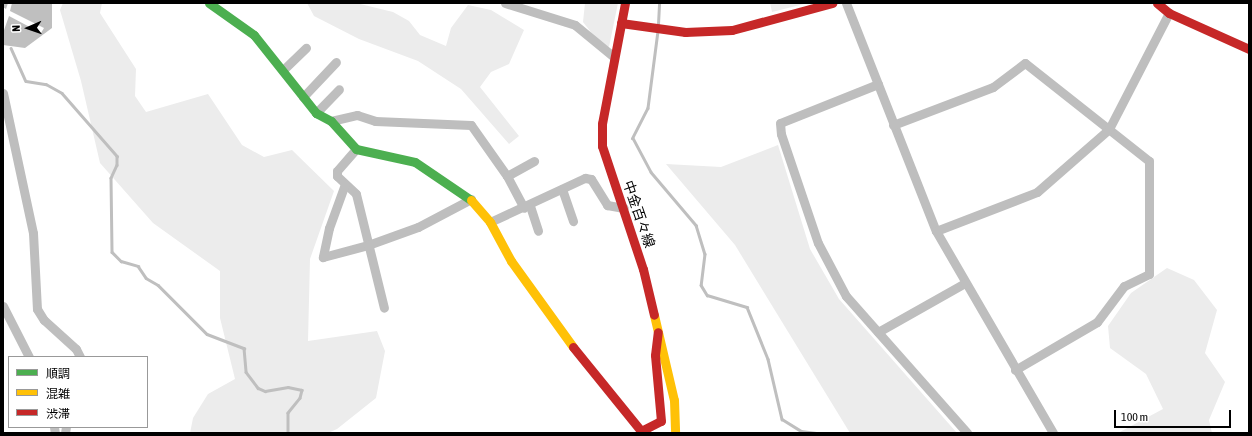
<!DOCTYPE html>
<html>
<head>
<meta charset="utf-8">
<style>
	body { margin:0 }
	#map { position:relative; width:1252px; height:436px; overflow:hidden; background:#fff; font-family:"Asap Condensed","Noto Sans JP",sans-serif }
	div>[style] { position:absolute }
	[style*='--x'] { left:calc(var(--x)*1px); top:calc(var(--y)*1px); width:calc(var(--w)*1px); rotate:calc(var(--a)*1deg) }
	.green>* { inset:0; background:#ececec }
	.water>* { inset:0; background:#bfbfbf }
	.pier>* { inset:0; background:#fff }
	.stream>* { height:2.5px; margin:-1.25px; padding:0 1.25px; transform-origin:1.25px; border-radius:1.25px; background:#bfbfbf }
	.street>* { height:9px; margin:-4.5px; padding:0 4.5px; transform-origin:4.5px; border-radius:4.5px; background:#bebebe }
	.fast>* { height:9px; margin:-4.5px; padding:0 4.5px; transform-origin:4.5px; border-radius:4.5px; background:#4caf50 }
	.slow>* { height:9px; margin:-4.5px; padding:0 4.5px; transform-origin:4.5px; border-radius:4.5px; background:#ffc107 }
	.jam>* { height:9px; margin:-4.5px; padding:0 4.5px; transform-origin:4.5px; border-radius:4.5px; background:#c62828 }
	span { translate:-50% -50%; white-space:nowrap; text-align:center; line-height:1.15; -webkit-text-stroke:3.5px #fff; paint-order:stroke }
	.street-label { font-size:14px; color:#000 }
	.frame { position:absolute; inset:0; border:4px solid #000; pointer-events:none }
	.legend { position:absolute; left:8px; top:356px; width:140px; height:72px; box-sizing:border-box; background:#fff; border:1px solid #999; margin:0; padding:5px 7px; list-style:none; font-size:12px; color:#000 }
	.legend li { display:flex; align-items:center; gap:8px; height:20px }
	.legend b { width:20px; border:1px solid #999 }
	.north { position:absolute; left:8px; top:8px; width:40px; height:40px; -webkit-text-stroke:3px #fff; paint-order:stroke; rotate:268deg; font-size:11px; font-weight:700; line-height:16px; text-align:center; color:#000 }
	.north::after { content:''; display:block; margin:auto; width:14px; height:18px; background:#000; clip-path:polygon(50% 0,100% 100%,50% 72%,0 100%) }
	.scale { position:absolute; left:1114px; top:410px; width:117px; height:18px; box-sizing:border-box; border:2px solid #000; border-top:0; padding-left:5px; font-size:12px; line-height:14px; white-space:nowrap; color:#000; -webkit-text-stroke:3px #fff; paint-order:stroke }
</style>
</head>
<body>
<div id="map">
	<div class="green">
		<i style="clip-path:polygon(63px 3px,102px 3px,100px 13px,136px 69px,135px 96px,146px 112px,208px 94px,242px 145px,264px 157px,292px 150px,334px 191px,310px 259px,308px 341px,377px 331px,385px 351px,376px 398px,337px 429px,328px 433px,190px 433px,193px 418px,208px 394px,235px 379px,220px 318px,220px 271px,153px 223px,100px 163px,81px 81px,60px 10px)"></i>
		<i style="clip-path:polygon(307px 3px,356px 3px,393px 12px,409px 21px,420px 35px,446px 46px,451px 28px,468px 5px,491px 10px,524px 30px,509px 64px,491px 72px,480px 87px,519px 136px,509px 144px,461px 89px,418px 61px,359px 39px,314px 16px)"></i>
		<i style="clip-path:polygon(585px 3px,618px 3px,609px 47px,597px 40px,583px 22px)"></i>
		<i style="clip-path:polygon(770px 3px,808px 3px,772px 12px)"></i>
		<i style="clip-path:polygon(778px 145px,810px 249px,839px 299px,957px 433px,850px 433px,735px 245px,666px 164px,721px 167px)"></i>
		<i style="clip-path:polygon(1167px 268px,1194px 280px,1217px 310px,1205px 353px,1225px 382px,1209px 420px,1212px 433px,1118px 433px,1163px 409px,1146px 374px,1110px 348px,1108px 326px,1131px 293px)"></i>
	</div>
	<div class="water">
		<i style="clip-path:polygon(3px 3px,52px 3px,52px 28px,25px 48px,3px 45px)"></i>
	</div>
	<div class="pier">
		<i style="clip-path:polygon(8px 3px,12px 3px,10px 11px,44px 28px,41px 33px,9px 16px,3px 33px,3px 7px,6px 9px)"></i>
	</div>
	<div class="stream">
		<i style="--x:658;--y:24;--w:21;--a:-87"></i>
		<i style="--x:658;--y:31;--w:78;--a:97.4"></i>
		<i style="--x:648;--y:108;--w:34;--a:117"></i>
		<i style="--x:633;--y:138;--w:38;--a:62"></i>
		<i style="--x:651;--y:172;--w:70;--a:49.7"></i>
		<i style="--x:696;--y:225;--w:30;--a:73"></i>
		<i style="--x:705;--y:254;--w:31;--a:97"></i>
		<i style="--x:701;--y:285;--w:12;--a:59"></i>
		<i style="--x:707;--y:295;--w:42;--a:16.7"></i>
		<i style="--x:747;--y:307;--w:56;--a:68"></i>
		<i style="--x:768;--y:359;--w:62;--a:76.9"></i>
		<i style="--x:782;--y:419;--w:22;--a:32"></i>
		<i style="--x:801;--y:431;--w:17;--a:7"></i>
		<i style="--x:11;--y:48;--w:36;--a:66"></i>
		<i style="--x:26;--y:81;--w:20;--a:9"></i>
		<i style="--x:46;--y:84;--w:18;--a:29"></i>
		<i style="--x:62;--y:93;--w:84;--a:48.9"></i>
		<i style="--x:117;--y:156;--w:9;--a:90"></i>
		<i style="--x:117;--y:165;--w:14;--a:115"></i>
		<i style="--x:111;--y:178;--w:74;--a:89.2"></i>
		<i style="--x:112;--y:252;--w:13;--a:45"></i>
		<i style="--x:121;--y:261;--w:18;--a:16"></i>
		<i style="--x:138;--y:266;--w:14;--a:56"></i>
		<i style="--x:146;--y:278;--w:14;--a:30"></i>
		<i style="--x:158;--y:285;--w:69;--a:45"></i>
		<i style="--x:207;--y:334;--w:40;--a:21"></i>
		<i style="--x:244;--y:348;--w:24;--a:85"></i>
		<i style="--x:246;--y:372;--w:20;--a:53"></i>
		<i style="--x:258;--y:388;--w:8;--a:23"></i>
		<i style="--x:265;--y:391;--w:23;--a:-10"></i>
		<i style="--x:288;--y:387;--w:14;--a:12"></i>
		<i style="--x:302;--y:390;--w:8;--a:104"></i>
		<i style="--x:300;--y:398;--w:19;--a:129"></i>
		<i style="--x:288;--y:413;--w:20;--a:90"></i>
	</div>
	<div class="street">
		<i style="--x:505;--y:3;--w:73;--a:17.4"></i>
		<i style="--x:575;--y:25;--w:50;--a:39.4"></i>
		<i style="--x:846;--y:3;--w:245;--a:68.5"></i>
		<i style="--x:936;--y:231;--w:233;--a:59.9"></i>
		<i style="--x:283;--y:70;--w:32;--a:-44"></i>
		<i style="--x:878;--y:84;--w:105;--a:158.3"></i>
		<i style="--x:780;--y:123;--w:11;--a:85"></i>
		<i style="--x:781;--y:134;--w:115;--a:71.3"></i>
		<i style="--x:818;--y:243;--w:60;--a:62.2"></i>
		<i style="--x:846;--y:296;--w:183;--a:48.5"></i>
		<i style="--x:3;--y:93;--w:143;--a:77.9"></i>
		<i style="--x:33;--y:233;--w:76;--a:87"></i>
		<i style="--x:37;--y:309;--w:13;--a:58"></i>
		<i style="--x:44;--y:320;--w:43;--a:42.2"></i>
		<i style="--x:76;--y:349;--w:9;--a:63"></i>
		<i style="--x:303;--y:97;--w:48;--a:-46.7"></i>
		<i style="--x:316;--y:113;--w:33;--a:-46"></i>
		<i style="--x:331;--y:121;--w:27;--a:-13"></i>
		<i style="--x:357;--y:115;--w:19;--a:18"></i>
		<i style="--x:375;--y:121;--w:96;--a:2.4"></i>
		<i style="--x:471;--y:125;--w:62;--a:54.8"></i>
		<i style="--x:507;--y:176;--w:36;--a:62"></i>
		<i style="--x:893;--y:125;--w:107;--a:-20.8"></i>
		<i style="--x:993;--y:87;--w:40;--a:-37"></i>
		<i style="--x:1025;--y:63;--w:158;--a:38.3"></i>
		<i style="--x:1149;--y:161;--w:113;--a:90"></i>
		<i style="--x:1149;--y:274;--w:28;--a:154"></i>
		<i style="--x:1124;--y:286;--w:45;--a:126.9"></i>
		<i style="--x:1097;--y:322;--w:95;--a:149.7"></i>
		<i style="--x:356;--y:149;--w:29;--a:131"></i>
		<i style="--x:337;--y:171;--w:5;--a:90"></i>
		<i style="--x:337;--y:176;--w:26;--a:43"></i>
		<i style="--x:356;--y:194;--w:117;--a:76.2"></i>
		<i style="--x:507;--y:176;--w:31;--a:-29"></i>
		<i style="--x:345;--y:184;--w:47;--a:110"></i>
		<i style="--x:329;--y:228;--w:30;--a:102"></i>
		<i style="--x:323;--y:257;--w:47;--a:-14.9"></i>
		<i style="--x:368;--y:245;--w:53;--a:-19.8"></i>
		<i style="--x:418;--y:227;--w:60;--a:-27.8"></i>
		<i style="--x:562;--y:189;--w:34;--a:71"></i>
		<i style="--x:530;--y:206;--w:26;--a:72"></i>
		<i style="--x:490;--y:222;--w:105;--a:-24.9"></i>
		<i style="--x:585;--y:178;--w:6;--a:9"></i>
		<i style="--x:591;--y:179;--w:31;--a:58"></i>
		<i style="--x:607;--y:205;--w:17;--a:10"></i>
		<i style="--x:936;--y:231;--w:108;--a:-21.1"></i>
		<i style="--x:1037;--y:192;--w:96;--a:-41.2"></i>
		<i style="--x:1109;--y:129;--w:131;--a:-62.7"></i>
		<i style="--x:3;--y:306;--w:57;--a:63"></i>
		<i style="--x:878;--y:332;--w:100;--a:-29.4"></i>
		<i style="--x:54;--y:427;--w:6;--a:81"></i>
		<i style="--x:65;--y:433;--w:6;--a:-81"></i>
	</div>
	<div class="fast">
		<i style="--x:209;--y:3;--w:55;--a:35.4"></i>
		<i style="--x:254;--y:35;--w:100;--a:51.5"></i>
		<i style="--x:316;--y:113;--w:17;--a:28"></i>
		<i style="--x:331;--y:121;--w:38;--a:48"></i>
		<i style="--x:356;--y:149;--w:60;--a:12.4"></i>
		<i style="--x:415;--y:162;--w:68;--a:34.2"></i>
	</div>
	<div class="slow">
		<i style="--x:471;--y:200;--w:29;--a:49"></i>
		<i style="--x:490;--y:222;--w:44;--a:61.7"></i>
		<i style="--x:511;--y:261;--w:106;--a:54.2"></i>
		<i style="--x:654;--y:315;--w:87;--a:76.8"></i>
		<i style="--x:674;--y:400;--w:33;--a:88"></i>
	</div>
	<div class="jam">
		<i style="--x:625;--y:3;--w:123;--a:100.8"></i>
		<i style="--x:602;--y:124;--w:22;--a:90"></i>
		<i style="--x:602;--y:146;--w:130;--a:71.6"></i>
		<i style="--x:643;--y:269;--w:47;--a:76.6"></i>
		<i style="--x:1157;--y:3;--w:16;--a:40"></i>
		<i style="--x:1169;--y:13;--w:88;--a:24.2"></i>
		<i style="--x:621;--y:23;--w:65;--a:8"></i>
		<i style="--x:685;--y:32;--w:47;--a:-2.4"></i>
		<i style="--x:732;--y:30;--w:104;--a:-15.1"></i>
		<i style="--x:573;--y:347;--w:108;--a:51"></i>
		<i style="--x:641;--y:431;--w:22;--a:-27"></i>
		<i style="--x:661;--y:421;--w:66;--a:-95.2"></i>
		<i style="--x:655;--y:355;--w:23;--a:-83"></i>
	</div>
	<div class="street-label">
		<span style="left:639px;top:214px;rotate:71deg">中金百々線</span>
	</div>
	<div class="frame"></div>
	<ul class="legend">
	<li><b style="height:5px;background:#4caf50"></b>順調</li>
	<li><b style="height:5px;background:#ffc107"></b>混雑</li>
	<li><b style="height:5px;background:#c62828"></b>渋滞</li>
	</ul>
	<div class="north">N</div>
	<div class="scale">100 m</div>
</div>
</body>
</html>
